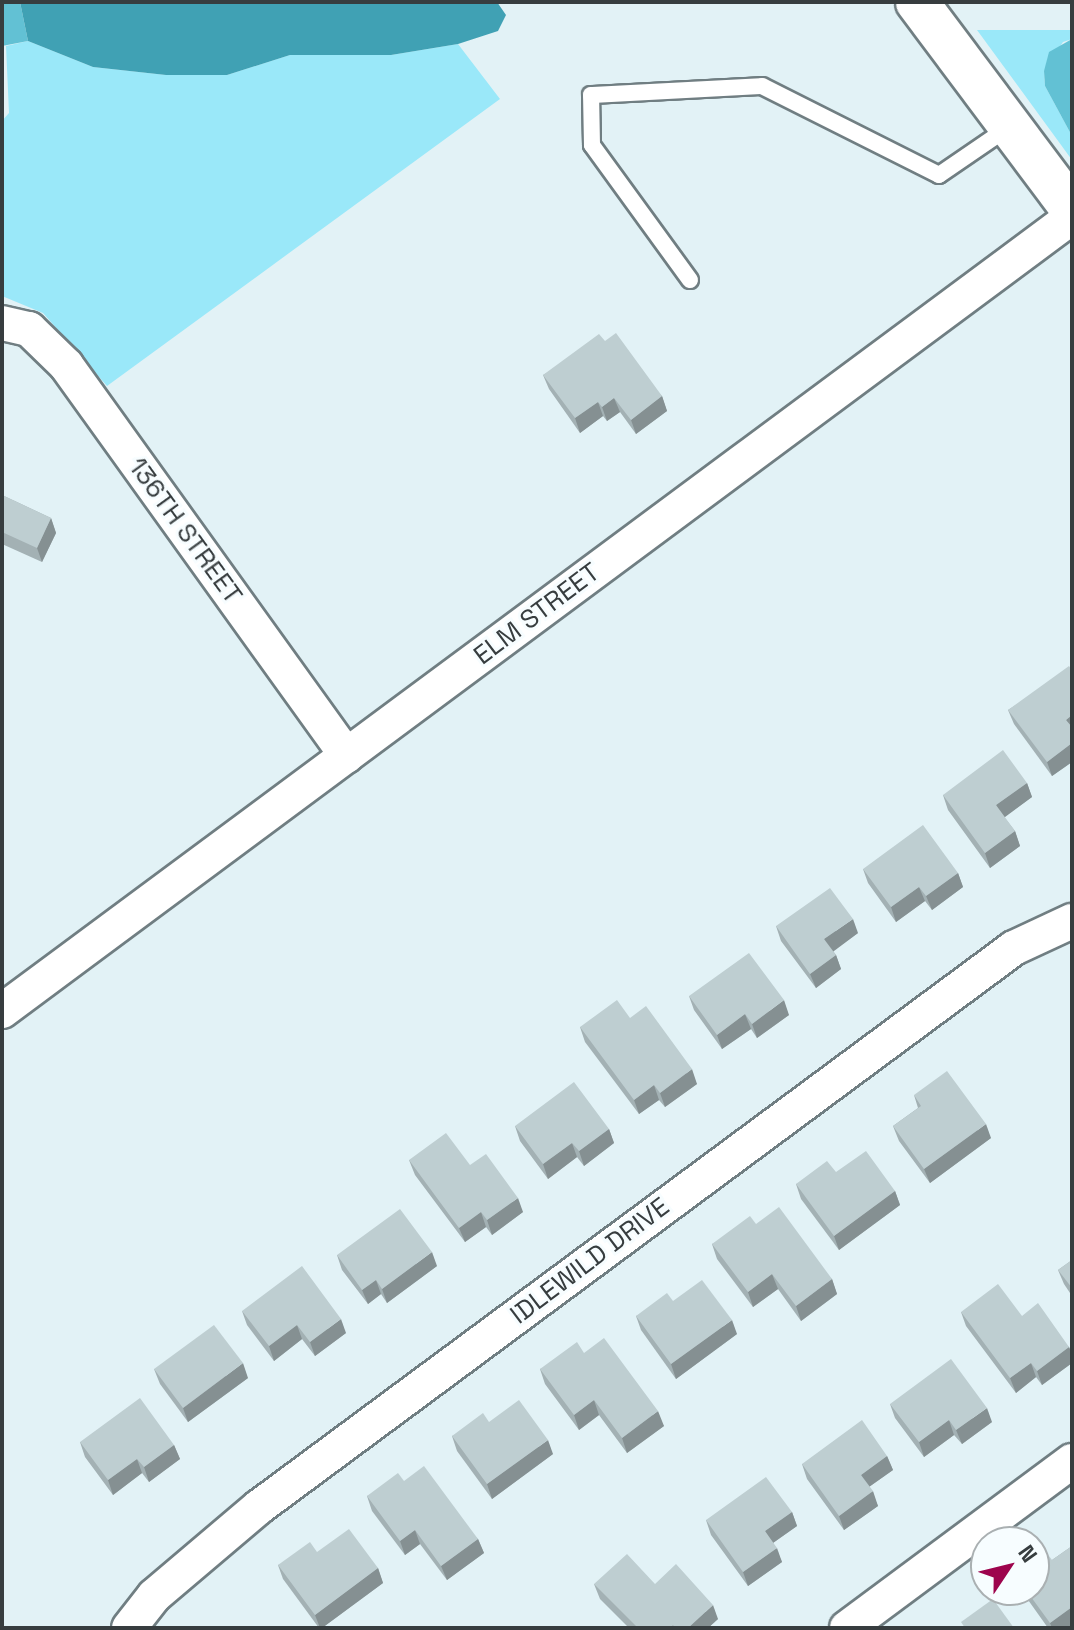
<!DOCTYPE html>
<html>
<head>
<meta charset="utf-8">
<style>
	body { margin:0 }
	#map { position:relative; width:1074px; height:1630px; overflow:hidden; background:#e2f2f6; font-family:"Space Grotesk",sans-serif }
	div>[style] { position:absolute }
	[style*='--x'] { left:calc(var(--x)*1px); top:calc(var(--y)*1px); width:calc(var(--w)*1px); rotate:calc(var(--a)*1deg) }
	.green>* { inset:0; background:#9ae8f9 }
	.forest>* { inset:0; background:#62c1d4 }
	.water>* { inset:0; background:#40a1b4 }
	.roads { filter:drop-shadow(2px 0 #707e82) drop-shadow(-2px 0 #707e82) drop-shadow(0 2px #707e82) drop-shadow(0 -2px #707e82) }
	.service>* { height:16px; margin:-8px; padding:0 8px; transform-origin:8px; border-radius:8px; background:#fff }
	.minor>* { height:34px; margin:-17px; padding:0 17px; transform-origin:17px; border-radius:17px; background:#fff }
	.tertiary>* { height:42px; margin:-21px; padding:0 21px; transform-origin:21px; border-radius:21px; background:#fff }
	.wall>* { inset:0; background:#a3b1b4 }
	.shaded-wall>* { inset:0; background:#859092 }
	.building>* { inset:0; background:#beced1 }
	span { translate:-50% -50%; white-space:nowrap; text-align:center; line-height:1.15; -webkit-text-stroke:6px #f7fdff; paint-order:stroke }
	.street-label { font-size:26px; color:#373d3f }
	.frame { position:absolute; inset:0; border:4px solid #373d3f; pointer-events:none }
	.north { position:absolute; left:970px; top:1526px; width:80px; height:80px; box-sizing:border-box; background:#f7fdff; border:2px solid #aab0b2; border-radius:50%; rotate:55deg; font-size:22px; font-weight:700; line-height:32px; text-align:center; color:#373d3f }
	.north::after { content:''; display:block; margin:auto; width:28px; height:36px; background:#9d044d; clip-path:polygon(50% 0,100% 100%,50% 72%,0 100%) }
</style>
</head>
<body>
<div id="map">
	<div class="green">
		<i style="clip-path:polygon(977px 30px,1072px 30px,1072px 39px,1063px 42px,1044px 71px,1045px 86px,1072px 136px,1072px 160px)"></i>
		<i style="clip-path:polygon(28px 41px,93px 67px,166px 75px,227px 75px,290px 55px,391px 55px,458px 44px,500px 99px,107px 386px,43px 313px,2px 296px,2px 121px,9px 113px,6px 46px)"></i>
	</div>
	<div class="forest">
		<i style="clip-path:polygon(2px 2px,20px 2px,28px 41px,2px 46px)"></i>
		<i style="clip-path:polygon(1072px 39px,1072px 136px,1045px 86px,1044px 71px,1049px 52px)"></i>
	</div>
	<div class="water">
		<i style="clip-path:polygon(20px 2px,497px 2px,506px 15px,498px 31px,458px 44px,391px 55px,290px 55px,227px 75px,166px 75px,93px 67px,28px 41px)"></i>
	</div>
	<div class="roads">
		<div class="service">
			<i style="--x:690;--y:280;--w:167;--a:-126"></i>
			<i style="--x:592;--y:145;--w:50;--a:-91.1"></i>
			<i style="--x:591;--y:95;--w:171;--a:-3"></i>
			<i style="--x:762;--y:86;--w:198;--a:26.7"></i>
			<i style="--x:939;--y:175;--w:85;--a:-34.4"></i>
		</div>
		<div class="minor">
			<i style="--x:2;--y:323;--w:28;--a:13"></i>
			<i style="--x:29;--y:329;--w:52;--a:44.2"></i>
			<i style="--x:66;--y:365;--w:481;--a:54.3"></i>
			<i style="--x:2;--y:1011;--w:1332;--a:-36.58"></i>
			<i style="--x:129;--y:1628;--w:41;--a:-52"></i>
			<i style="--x:154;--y:1596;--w:138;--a:-40.3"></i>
			<i style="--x:259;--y:1507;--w:939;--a:-36.52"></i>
			<i style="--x:1014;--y:948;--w:64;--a:-25"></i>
			<i style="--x:847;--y:1628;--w:280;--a:-36.6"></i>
		</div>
		<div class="tertiary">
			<i style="--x:917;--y:2;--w:259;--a:53.2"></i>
		</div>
	</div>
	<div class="wall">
		<i style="clip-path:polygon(605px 341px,662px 396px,667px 411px,636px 434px,620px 412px,607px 421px,603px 416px,580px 433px,549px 389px,543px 375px)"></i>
		<i style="clip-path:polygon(2px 495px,51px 518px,56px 533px,42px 562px,2px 544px)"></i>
		<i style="clip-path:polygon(1072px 670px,1072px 762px,1052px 776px,1014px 724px,1008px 710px)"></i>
		<i style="clip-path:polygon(1027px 783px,1032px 797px,1004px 817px,1015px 831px,1020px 846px,990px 868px,948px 810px,943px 795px)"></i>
		<i style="clip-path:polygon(863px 869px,958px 873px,963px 887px,932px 910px,925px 901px,896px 922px,868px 883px)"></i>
		<i style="clip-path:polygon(776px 926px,858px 933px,833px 951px,836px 955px,841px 969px,816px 988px,781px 941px)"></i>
		<i style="clip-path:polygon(689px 996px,789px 1015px,757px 1038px,751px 1029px,722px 1049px,694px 1010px)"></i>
		<i style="clip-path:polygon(630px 1018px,697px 1084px,665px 1107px,659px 1100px,639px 1114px,585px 1042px,580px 1027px)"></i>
		<i style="clip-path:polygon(914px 1095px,991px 1138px,930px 1183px,899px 1141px,893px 1126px,918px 1108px)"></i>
		<i style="clip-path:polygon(515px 1126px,609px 1129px,614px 1143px,584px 1166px,577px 1157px,548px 1179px,520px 1141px)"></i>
		<i style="clip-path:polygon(409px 1160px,470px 1165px,523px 1212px,492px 1235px,486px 1227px,465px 1242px,415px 1175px)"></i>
		<i style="clip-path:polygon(836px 1172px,895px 1191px,900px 1205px,839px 1250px,801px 1199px,796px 1184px)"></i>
		<i style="clip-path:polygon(756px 1224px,832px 1279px,837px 1294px,801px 1321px,778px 1289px,753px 1307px,717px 1259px,712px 1244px)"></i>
		<i style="clip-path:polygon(337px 1255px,437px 1266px,387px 1303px,381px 1294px,368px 1304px,342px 1270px)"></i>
		<i style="clip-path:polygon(1072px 1260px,1072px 1296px,1064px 1284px,1058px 1270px)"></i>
		<i style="clip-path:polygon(673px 1301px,737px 1334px,676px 1379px,641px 1330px,636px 1316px)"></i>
		<i style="clip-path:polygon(242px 1311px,346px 1333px,315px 1356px,302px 1339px,274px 1361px,247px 1325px)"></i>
		<i style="clip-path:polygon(961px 1312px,1022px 1316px,1069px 1347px,1072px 1354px,1072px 1363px,1042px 1385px,1036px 1377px,1016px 1393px,966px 1326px)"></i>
		<i style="clip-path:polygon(584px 1353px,664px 1426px,627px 1453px,599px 1415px,579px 1430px,545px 1384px,540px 1369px)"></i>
		<i style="clip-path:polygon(154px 1369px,248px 1378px,188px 1422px,160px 1384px)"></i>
		<i style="clip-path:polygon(890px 1404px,992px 1422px,962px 1444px,954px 1435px,924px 1457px,895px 1418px)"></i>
		<i style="clip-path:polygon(489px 1422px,553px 1454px,492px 1499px,457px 1451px,452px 1436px)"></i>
		<i style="clip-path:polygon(80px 1442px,174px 1445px,180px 1459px,149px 1482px,142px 1473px,113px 1495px,85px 1457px)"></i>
		<i style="clip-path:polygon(887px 1456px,893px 1470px,869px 1487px,878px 1506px,844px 1530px,807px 1479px,802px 1464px)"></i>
		<i style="clip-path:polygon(404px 1481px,478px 1539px,484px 1553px,447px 1580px,420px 1544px,405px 1555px,372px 1511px,367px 1496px)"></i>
		<i style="clip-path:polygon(792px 1512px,797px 1526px,773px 1543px,782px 1562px,748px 1586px,711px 1535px,706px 1520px)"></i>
		<i style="clip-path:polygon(1072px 1546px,1072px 1625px,1068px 1628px,1048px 1628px,1021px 1590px,1034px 1590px,1052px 1560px)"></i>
		<i style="clip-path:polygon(317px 1552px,378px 1568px,383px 1583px,322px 1628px,319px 1628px,283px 1579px,278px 1565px)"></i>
		<i style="clip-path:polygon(594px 1584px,655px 1584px,718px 1619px,708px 1628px,629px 1628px,600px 1599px)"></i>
	</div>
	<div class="shaded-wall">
		<i style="clip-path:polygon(662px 396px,667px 411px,636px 434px,631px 420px)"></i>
		<i style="clip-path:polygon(614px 398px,620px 412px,607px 421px,602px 407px)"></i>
		<i style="clip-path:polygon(598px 402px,603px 416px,580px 433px,575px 418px)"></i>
		<i style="clip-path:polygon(51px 518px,56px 533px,42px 562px,37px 548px)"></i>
		<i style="clip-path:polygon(1072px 715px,1072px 734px,1066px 720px)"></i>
		<i style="clip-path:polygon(1072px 743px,1072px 762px,1052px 776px,1047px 762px)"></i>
		<i style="clip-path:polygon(1027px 783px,1032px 797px,1001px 820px,996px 805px)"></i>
		<i style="clip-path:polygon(1015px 831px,1020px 846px,990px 868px,985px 853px)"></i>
		<i style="clip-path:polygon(958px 873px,963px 887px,932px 910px,926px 896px)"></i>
		<i style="clip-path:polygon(919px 887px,925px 901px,896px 922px,891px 907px)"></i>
		<i style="clip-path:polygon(853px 919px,858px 933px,830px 954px,824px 939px)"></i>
		<i style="clip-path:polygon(836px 955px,841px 969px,816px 988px,810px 974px)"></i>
		<i style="clip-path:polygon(784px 1000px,789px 1015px,757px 1038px,752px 1024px)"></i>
		<i style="clip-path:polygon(745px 1014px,751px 1029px,722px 1049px,717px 1035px)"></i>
		<i style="clip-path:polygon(692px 1069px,697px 1084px,665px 1107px,660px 1093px)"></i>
		<i style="clip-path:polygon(654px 1085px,659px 1100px,639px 1114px,634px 1100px)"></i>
		<i style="clip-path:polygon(986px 1124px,991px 1138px,930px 1183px,924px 1169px)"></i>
		<i style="clip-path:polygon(609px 1129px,614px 1143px,584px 1166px,579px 1151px)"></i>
		<i style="clip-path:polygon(572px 1143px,577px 1157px,548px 1179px,543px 1164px)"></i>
		<i style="clip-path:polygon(895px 1191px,900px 1205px,839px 1250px,834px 1236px)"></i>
		<i style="clip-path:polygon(518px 1198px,523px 1212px,492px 1235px,487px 1220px)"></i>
		<i style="clip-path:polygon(481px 1212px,486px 1227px,465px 1242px,459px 1228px)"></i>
		<i style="clip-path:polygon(432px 1252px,437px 1266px,387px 1303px,382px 1289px)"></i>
		<i style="clip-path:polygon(772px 1274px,778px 1289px,753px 1307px,748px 1292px)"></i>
		<i style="clip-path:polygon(832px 1279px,837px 1294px,801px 1321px,796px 1306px)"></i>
		<i style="clip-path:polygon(376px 1280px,381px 1294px,368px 1304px,362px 1290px)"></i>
		<i style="clip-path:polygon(341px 1319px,346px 1333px,315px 1356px,310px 1342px)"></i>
		<i style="clip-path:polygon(732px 1320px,737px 1334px,676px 1379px,671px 1364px)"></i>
		<i style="clip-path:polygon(297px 1325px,302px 1339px,274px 1361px,269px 1346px)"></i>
		<i style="clip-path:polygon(1069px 1347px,1072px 1354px,1072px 1363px,1042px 1385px,1037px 1371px)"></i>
		<i style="clip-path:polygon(243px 1363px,248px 1378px,188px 1422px,183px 1408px)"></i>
		<i style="clip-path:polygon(1031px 1363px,1036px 1377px,1016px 1393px,1010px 1378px)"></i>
		<i style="clip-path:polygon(594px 1400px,599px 1415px,579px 1430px,574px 1415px)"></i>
		<i style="clip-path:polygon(987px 1408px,992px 1422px,962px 1444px,956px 1430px)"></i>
		<i style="clip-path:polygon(658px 1411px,664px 1426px,627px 1453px,622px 1438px)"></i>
		<i style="clip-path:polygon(949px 1420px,954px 1435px,924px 1457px,919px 1442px)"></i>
		<i style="clip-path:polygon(548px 1440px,553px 1454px,492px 1499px,487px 1484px)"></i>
		<i style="clip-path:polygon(174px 1445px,180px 1459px,149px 1482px,144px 1467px)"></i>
		<i style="clip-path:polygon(887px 1456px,893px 1470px,866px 1489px,861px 1475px)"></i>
		<i style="clip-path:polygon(137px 1459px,142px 1473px,113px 1495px,108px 1480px)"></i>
		<i style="clip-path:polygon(873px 1491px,878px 1506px,844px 1530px,839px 1516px)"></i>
		<i style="clip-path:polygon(792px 1512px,797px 1526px,770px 1545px,765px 1531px)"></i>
		<i style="clip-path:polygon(415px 1530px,420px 1544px,405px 1555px,400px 1541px)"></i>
		<i style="clip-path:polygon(478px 1539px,484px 1553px,447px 1580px,441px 1566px)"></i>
		<i style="clip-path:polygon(777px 1548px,782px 1562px,748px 1586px,743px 1572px)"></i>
		<i style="clip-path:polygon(378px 1568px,383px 1583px,322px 1628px,320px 1628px,315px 1615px)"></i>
		<i style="clip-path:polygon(713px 1605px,718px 1619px,708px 1628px,688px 1628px)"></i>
		<i style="clip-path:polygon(1072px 1607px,1072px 1625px,1068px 1628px,1052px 1628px,1050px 1623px)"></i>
	</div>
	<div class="building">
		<i style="clip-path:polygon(616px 333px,662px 396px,631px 420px,614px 398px,602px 407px,598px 402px,575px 418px,543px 375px,599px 334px,605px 341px)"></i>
		<i style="clip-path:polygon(2px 495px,51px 518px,37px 548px,2px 532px)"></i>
		<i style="clip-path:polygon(1069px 666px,1072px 670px,1072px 715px,1066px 720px,1072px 727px,1072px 743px,1047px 762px,1008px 710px)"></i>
		<i style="clip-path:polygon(1003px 750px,1027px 783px,996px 805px,1015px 831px,985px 853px,943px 795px)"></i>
		<i style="clip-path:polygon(923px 825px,958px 873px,926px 896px,919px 887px,891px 907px,863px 869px)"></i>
		<i style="clip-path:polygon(830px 888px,853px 919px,824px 939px,836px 955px,810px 974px,776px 926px)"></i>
		<i style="clip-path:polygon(749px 953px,784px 1000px,752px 1024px,745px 1014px,717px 1035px,689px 996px)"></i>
		<i style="clip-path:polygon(617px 1000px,630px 1018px,646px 1006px,692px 1069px,660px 1093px,654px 1085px,634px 1100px,580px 1027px)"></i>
		<i style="clip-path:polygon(947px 1071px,986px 1124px,924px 1169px,893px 1126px,921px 1106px,914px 1095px)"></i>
		<i style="clip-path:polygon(574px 1082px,609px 1129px,579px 1151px,572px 1143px,543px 1164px,515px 1126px)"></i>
		<i style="clip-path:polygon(446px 1133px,470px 1165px,486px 1154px,518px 1198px,487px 1220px,481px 1212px,459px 1228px,409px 1160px)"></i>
		<i style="clip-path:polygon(866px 1151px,895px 1191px,834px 1236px,796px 1184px,827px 1161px,836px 1172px)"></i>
		<i style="clip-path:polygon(779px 1207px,832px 1279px,796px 1306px,772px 1274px,748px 1292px,712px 1244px,750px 1216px,756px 1224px)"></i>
		<i style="clip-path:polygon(400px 1209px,432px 1252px,382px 1289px,376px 1280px,362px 1290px,337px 1255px)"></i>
		<i style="clip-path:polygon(1072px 1260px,1072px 1288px,1058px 1270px)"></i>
		<i style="clip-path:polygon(302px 1266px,341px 1319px,310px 1342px,297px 1325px,269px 1346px,242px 1311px)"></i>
		<i style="clip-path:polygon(702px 1280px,732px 1320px,671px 1364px,636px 1316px,667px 1293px,673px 1301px)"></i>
		<i style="clip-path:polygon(998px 1284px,1022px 1316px,1038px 1303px,1069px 1347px,1037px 1371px,1031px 1363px,1010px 1378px,961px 1312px)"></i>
		<i style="clip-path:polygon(214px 1325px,243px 1363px,183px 1408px,154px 1369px)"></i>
		<i style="clip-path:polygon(604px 1338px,658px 1411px,622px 1438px,594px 1400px,574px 1415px,540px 1369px,577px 1342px,584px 1353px)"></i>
		<i style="clip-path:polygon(951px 1359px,987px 1408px,956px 1430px,949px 1420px,919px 1442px,890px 1404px)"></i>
		<i style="clip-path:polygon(140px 1398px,174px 1445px,144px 1467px,137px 1459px,108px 1480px,80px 1442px)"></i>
		<i style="clip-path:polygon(519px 1400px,548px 1440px,487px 1484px,452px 1436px,483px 1413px,489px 1422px)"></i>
		<i style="clip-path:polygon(862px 1420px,887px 1456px,861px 1475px,873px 1491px,839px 1516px,802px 1464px)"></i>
		<i style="clip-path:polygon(424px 1466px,478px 1539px,441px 1566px,415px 1530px,400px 1541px,367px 1496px,398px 1473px,404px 1481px)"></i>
		<i style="clip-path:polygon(766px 1477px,792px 1512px,765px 1531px,777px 1548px,743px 1572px,706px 1520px)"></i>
		<i style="clip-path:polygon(349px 1529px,378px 1568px,315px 1615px,278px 1565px,310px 1542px,317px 1552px)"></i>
		<i style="clip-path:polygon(1072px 1546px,1072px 1607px,1050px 1623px,1026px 1590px,1034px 1590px,1034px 1561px,1046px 1552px,1052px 1560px)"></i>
		<i style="clip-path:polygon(627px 1554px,655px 1584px,676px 1564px,713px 1605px,688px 1628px,675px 1628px,673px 1625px,670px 1628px,638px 1628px,594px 1584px)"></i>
		<i style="clip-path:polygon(993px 1599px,1014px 1628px,965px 1628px,961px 1622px)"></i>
	</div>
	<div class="street-label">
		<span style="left:185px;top:531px;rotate:54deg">136TH STREET</span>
		<span style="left:537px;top:614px;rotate:-37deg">ELM STREET</span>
		<span style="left:590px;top:1261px;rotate:-37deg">IDLEWILD DRIVE</span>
	</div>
	<div class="frame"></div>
	<div class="north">N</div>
</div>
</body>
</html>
